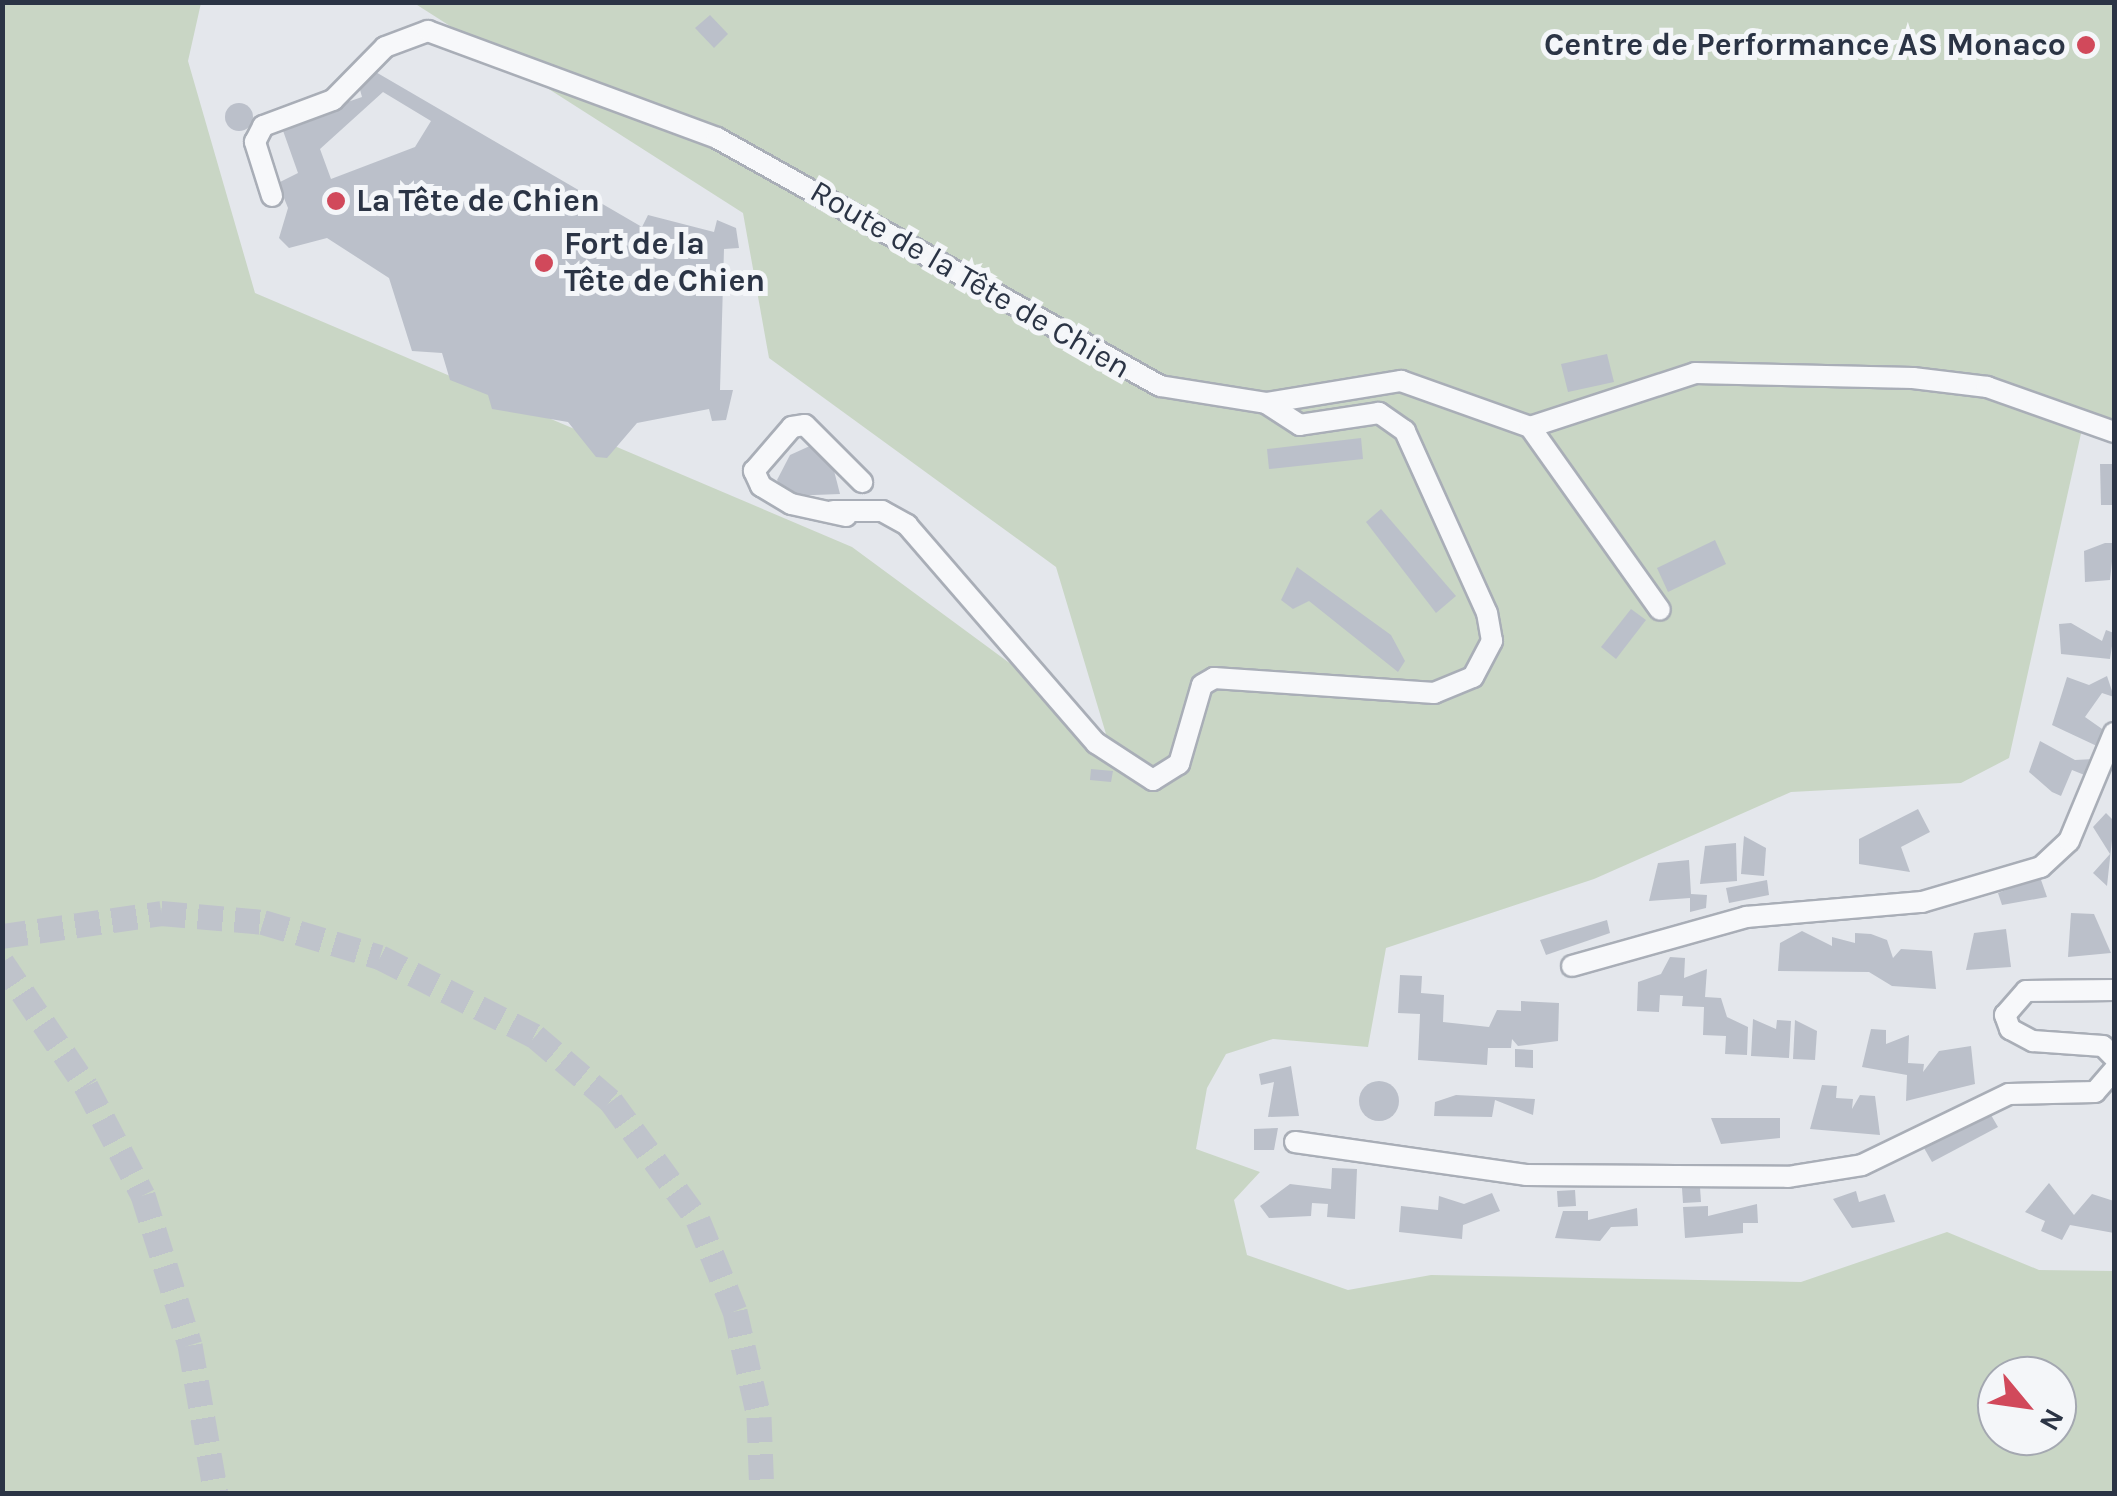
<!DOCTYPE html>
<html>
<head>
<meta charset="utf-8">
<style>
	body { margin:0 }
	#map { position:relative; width:2117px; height:1496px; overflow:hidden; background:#e4e7ec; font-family:Karla,sans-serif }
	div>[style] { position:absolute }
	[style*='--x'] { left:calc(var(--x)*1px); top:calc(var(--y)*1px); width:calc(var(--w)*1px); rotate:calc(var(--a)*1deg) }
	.green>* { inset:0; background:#c9d6c5 }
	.building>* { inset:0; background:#bbc0ca }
	.round { border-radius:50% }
	.major-tunnel>* { height:25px; margin-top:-12.5px; transform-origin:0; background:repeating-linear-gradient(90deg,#bfc3cb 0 25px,transparent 0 37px) }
	.roads { filter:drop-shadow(2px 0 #a9aeb7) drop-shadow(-2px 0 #a9aeb7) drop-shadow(0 2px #a9aeb7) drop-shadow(0 -2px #a9aeb7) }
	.minor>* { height:20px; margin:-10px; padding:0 10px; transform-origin:10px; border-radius:10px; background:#f7f8fa }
	.dots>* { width:28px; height:28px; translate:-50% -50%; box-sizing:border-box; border:5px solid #f4f6f9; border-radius:50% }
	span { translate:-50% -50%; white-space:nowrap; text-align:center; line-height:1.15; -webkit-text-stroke:10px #f4f6f9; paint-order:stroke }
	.poi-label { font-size:32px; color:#2b3445; font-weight:700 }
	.right { translate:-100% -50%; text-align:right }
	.left { translate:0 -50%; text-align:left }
	.street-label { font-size:32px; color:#2b3445 }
	.frame { position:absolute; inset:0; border:5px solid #2b3445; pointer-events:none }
	.north { position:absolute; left:1977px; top:1356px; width:100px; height:100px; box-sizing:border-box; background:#f4f6f9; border:2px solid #a4a8b1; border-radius:50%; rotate:119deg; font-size:28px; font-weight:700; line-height:40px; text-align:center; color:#2b3445 }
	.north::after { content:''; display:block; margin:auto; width:35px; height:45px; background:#d1495b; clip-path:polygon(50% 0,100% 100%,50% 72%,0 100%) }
</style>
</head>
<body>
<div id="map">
	<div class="green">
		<i style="clip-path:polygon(evenodd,3px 3px,201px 3px,188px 61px,255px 293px,852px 547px,1106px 734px,1056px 567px,769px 358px,743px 213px,414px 3px,2114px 3px,2114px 419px,2086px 411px,2009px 758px,1961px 783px,1791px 792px,1594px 879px,1386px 948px,1368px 1047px,1273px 1039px,1226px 1054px,1207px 1088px,1196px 1149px,1260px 1172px,1234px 1200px,1247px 1255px,1348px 1290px,1431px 1275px,1801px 1282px,1947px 1232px,2039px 1270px,2114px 1271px,2114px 1493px,3px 1494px,3px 3px,1997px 1376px,2057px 1376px,2057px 1436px,1997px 1436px,1997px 1376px)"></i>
	</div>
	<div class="building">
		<i style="clip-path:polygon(710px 15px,728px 34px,714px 48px,695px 28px)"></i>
		<i style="clip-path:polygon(evenodd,374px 71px,642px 227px,648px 215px,714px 232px,717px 220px,736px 228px,739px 248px,724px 249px,720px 390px,733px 390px,726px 420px,712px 421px,709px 409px,637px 423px,607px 458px,596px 457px,568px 422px,492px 409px,488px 395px,450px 380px,442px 353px,412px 351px,389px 278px,327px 238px,289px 248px,279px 238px,288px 208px,278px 183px,298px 173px,281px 125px,362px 97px,359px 86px,374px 71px,383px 92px,431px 121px,415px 147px,331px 179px,320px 149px,383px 92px)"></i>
		<i class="round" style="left:225px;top:103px;width:28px;height:28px"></i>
		<i style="clip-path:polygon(1607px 354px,1614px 382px,1568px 392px,1561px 364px)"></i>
		<i style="clip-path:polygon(1361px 438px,1363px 459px,1269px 469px,1267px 449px)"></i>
		<i style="clip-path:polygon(812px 445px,831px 459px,840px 494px,788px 496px,777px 480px,790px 455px)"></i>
		<i style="clip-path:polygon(2100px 464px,2114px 464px,2114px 505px,2101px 505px)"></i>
		<i style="clip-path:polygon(1381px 509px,1456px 596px,1436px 613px,1366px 522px)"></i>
		<i style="clip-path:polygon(1715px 540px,1726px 564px,1668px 592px,1657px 568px)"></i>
		<i style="clip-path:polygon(2105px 543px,2114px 543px,2110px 580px,2085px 582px,2084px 551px)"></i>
		<i style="clip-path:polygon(1297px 567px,1391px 635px,1405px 661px,1398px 672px,1309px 601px,1293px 609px,1281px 600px)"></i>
		<i style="clip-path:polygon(1631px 609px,1646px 620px,1616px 659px,1601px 647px)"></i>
		<i style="clip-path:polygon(2071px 623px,2102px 641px,2106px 630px,2114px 633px,2110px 659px,2061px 654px,2059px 624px)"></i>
		<i style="clip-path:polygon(2107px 676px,2114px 697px,2102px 693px,2085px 717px,2105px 731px,2099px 747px,2052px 725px,2067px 677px,2089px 685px)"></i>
		<i style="clip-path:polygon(2040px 741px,2075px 760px,2094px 759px,2087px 776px,2072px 770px,2061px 796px,2052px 792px,2029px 772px)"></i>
		<i style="clip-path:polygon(1091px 769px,1113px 771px,1111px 782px,1090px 780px)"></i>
		<i style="clip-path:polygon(1918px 809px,1930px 832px,1901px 847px,1910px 872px,1859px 864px,1859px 839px)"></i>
		<i style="clip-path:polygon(2106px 813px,2114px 821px,2107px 886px,2093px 873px,2110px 854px,2093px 827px)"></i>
		<i style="clip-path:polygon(1744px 836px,1766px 848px,1764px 876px,1741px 874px)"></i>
		<i style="clip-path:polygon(1736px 843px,1737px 881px,1700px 884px,1705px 846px)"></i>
		<i style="clip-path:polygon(1689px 860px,1691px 894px,1707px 895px,1706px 908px,1690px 912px,1690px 898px,1649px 901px,1658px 863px)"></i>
		<i style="clip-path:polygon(2040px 877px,2047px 897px,2002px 905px,1998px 893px)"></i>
		<i style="clip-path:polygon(1767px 880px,1769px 895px,1729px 903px,1726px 888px)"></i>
		<i style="clip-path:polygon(2071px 913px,2094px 914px,2111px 953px,2068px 957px)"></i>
		<i style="clip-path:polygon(1607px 920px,1610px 933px,1546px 955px,1540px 940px)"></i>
		<i style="clip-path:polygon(2006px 929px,2011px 967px,1966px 970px,1974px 933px)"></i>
		<i style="clip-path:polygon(1802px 931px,1832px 946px,1832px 937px,1855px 943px,1855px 933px,1871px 934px,1887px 940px,1893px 958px,1901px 949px,1932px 951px,1936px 989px,1892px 986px,1869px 972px,1778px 971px,1780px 943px)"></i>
		<i style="clip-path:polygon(1670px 957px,1685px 958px,1684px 978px,1707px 969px,1705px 997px,1721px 998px,1727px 1017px,1748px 1027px,1747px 1055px,1725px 1054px,1726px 1036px,1703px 1035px,1704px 1007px,1682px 1006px,1683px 996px,1660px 995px,1659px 1012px,1637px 1011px,1638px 982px,1661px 974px)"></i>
		<i style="clip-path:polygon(1400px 975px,1422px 976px,1421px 993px,1444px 995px,1443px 1022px,1489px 1027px,1497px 1010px,1521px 1011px,1521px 1001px,1559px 1003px,1558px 1041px,1518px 1046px,1512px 1039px,1511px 1048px,1488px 1048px,1487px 1065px,1418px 1060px,1420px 1014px,1398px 1013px)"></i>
		<i style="clip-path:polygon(1753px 1019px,1776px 1029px,1777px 1020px,1791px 1021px,1789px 1058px,1751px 1056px)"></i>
		<i style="clip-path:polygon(1795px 1020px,1817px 1031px,1815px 1060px,1793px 1059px)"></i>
		<i style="clip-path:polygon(1871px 1029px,1886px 1030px,1886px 1044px,1909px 1035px,1908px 1063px,1924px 1064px,1923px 1072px,1939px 1051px,1971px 1046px,1975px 1084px,1906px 1101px,1907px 1075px,1862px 1067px)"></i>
		<i style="clip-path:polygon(1515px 1049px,1533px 1050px,1533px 1068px,1515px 1067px)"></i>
		<i style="clip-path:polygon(1291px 1066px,1299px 1116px,1268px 1117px,1274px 1082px,1261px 1085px,1259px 1074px)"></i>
		<i class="round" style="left:1359px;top:1081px;width:40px;height:40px"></i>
		<i style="clip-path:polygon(1822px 1085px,1837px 1086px,1836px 1098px,1853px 1099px,1852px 1109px,1860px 1095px,1875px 1096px,1880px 1135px,1810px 1129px)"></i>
		<i style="clip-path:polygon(1456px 1095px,1535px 1099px,1533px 1115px,1495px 1100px,1492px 1117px,1434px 1116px,1435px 1102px)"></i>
		<i style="clip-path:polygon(1991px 1115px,1998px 1127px,1932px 1162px,1924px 1148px)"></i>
		<i style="clip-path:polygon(1711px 1118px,1780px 1118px,1780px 1138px,1721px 1144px)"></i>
		<i style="clip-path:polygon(1278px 1128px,1274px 1150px,1254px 1150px,1254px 1129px)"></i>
		<i style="clip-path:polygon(1332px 1168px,1357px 1169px,1355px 1219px,1327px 1217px,1328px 1204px,1312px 1203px,1311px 1216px,1269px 1218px,1260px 1206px,1290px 1184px,1331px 1189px)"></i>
		<i style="clip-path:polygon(2049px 1183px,2074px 1215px,2092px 1194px,2114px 1201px,2114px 1233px,2070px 1225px,2062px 1240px,2041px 1231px,2045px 1221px,2025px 1212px)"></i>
		<i style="clip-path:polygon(1700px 1187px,1701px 1202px,1683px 1203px,1682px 1188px)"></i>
		<i style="clip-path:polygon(1575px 1190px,1576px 1206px,1558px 1207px,1557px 1191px)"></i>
		<i style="clip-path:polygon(1856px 1191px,1859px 1202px,1885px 1194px,1895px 1222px,1852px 1228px,1833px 1199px)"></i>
		<i style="clip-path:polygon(1492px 1193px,1500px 1211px,1463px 1225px,1462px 1239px,1399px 1232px,1401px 1206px,1438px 1210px,1439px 1196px,1464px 1204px)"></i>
		<i style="clip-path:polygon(1757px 1204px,1758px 1223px,1743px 1223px,1743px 1233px,1685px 1238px,1683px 1207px,1708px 1206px,1708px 1216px)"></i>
		<i style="clip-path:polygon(1637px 1208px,1638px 1226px,1611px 1227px,1600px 1241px,1555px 1238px,1563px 1211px,1588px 1211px,1588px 1220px)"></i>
	</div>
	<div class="major-tunnel">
		<i style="--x:2;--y:936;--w:161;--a:-8.2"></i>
		<i style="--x:161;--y:913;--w:102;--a:5"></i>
		<i style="--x:263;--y:922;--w:122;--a:16.7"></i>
		<i style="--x:380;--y:957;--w:174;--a:27"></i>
		<i style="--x:535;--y:1036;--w:100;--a:40.5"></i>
		<i style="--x:611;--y:1101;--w:147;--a:53.8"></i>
		<i style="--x:698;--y:1220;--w:98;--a:67.9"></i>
		<i style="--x:735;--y:1311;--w:109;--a:77.2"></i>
		<i style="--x:759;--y:1417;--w:77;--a:87.8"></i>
		<i style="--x:2;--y:962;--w:150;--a:55.9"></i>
		<i style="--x:86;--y:1086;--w:123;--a:62.4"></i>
		<i style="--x:143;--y:1195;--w:157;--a:72.6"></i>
		<i style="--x:190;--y:1345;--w:151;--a:80.1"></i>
	</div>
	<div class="roads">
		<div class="minor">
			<i style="--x:272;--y:196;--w:57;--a:-107.5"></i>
			<i style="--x:255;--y:142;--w:18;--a:-63"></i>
			<i style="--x:263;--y:126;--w:75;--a:-20.4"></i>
			<i style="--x:333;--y:100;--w:74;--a:-45.5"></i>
			<i style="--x:385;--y:47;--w:46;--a:-20.4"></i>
			<i style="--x:428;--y:31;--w:308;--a:20.3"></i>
			<i style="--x:717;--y:138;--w:508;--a:29.24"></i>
			<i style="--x:1160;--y:386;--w:107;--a:9.1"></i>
			<i style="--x:1266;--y:403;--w:137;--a:-9.3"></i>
			<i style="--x:1401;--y:381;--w:137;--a:19.6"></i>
			<i style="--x:1530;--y:427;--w:174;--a:-18.1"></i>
			<i style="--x:1695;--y:373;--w:218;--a:1.3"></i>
			<i style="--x:1913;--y:378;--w:75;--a:6.9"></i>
			<i style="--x:1987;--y:387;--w:135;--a:19.5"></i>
			<i style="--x:1530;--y:427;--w:224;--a:54.6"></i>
			<i style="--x:833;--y:511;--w:49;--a:0"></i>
			<i style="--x:882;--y:511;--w:29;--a:29"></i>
			<i style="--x:907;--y:525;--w:289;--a:49.1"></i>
			<i style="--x:1096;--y:743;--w:68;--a:33"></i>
			<i style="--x:1153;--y:780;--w:31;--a:-32"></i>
			<i style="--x:1179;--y:764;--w:82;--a:-73.8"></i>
			<i style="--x:1202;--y:685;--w:14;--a:-30"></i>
			<i style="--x:1214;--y:678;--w:221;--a:3.9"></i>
			<i style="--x:1434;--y:693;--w:42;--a:-22.3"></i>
			<i style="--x:1473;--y:677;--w:41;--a:-62.2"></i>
			<i style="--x:1492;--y:641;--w:28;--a:-100"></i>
			<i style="--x:1487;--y:613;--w:200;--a:-114.3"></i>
			<i style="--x:1405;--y:431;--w:32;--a:-145"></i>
			<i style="--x:1379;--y:413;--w:80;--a:171.4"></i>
			<i style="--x:1300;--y:425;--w:40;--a:-147.1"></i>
			<i style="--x:846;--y:516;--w:56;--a:-167.7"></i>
			<i style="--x:791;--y:504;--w:35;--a:-149"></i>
			<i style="--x:761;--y:486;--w:17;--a:-115"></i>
			<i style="--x:754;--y:471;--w:58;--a:-49.2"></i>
			<i style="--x:792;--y:427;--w:13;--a:-9"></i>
			<i style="--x:805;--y:425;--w:81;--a:45"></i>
			<i style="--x:1572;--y:966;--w:181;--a:-15.7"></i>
			<i style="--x:1746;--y:917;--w:177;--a:-4.9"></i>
			<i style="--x:1922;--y:902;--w:124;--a:-16.4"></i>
			<i style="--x:2041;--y:867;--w:38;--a:-43"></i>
			<i style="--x:2069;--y:841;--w:117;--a:-67.4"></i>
			<i style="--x:2114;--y:990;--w:88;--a:179.3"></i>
			<i style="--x:2026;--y:991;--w:32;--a:131"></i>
			<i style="--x:2005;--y:1015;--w:15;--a:70"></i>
			<i style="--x:2010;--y:1029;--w:26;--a:28"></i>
			<i style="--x:2033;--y:1041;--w:70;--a:4.1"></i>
			<i style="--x:2103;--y:1046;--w:16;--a:45"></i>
			<i style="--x:1295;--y:1142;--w:233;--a:8.1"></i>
			<i style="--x:1526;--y:1175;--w:262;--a:0.4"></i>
			<i style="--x:1788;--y:1177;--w:75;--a:-9.2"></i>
			<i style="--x:1862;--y:1165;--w:163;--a:-25.8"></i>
			<i style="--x:2009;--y:1094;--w:86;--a:-1.3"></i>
			<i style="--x:2095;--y:1092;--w:29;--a:-49"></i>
		</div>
	</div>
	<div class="dots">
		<i style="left:2086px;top:45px;background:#d1495b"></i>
		<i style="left:336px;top:201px;background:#d1495b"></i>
		<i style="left:544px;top:263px;background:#d1495b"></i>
	</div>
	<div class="poi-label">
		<span class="right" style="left:2066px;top:45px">Centre de Performance AS Monaco</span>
		<span class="left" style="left:356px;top:201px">La Tête de Chien</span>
		<span class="left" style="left:564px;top:263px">Fort de la<br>Tête de Chien</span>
	</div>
	<div class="street-label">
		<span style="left:970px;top:280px;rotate:30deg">Route de la Tête de Chien</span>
	</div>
	<div class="frame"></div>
	<div class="north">N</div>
</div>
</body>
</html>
